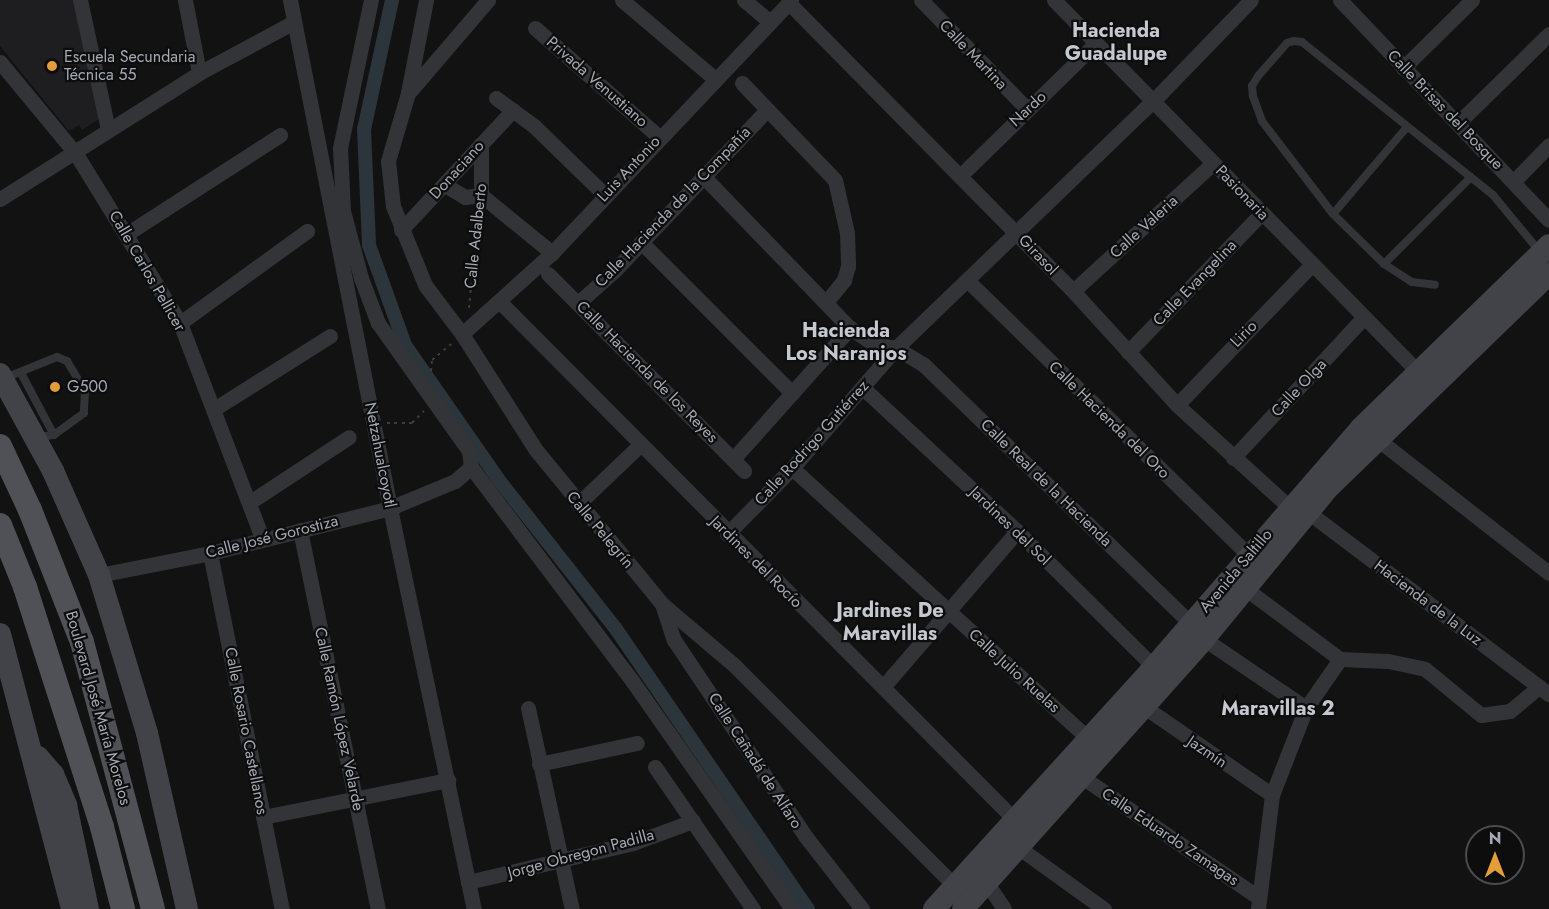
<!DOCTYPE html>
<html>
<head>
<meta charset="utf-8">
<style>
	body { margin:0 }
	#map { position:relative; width:1549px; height:909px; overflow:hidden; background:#121213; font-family:Jost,sans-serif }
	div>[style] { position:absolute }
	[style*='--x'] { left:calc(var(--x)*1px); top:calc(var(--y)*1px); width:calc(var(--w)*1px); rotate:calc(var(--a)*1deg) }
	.built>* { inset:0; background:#1e1e20 }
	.canal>* { height:14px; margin:-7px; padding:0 7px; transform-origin:7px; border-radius:7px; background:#2c353b }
	.path>* { height:2px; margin-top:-1px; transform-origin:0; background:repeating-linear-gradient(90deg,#393b3f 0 3px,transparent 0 7.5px) }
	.lane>* { height:8px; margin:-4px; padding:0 4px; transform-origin:4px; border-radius:4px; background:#333438 }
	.street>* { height:15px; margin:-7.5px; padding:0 7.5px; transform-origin:7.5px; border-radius:7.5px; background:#333438 }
	.secondary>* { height:22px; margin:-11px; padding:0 11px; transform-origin:11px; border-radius:11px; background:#414348 }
	.primary>* { height:24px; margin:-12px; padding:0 12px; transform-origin:12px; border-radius:12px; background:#4f5156 }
	.primary-bridge>* { height:24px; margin:-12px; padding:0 12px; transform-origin:12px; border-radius:12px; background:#4f5156 }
	.dots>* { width:16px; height:16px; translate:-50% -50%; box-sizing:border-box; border:3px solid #0d0d0e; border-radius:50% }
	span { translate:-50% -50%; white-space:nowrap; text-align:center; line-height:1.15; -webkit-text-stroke:4.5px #0d0d0e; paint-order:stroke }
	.street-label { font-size:16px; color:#a4aab3 }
	.poi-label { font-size:16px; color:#a4aab3 }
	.left { translate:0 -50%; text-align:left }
	.quarter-label { font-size:20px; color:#c5c8cf; font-weight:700 }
	.north { position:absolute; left:1465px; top:825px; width:60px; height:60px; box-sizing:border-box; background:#0d0d0e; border:2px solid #494c50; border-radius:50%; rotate:0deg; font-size:16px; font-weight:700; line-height:24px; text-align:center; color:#a4aab3 }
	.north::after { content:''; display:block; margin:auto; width:21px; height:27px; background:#e49e39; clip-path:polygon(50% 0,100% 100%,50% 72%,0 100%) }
</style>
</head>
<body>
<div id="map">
	<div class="built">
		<i style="clip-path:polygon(0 0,73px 0,99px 119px,82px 130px,79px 125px,69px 131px,0 46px)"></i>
	</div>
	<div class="canal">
		<i style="--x:392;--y:0;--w:132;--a:102.2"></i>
		<i style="--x:364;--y:129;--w:116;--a:87.5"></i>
		<i style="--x:369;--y:245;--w:106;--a:70.2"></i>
		<i style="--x:405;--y:345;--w:163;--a:55.2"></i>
		<i style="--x:498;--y:479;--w:191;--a:51.8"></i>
		<i style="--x:616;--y:629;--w:340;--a:55.6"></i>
	</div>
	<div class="path">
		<i style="--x:469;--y:308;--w:96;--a:-84.6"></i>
		<i style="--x:431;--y:371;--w:11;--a:-85"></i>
		<i style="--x:432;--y:360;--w:25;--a:-40"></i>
		<i style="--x:387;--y:423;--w:25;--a:0"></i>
		<i style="--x:412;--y:423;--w:17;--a:-45"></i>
	</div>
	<div class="lane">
		<i style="--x:1407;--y:127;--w:114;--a:130.4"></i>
		<i style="--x:1333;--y:214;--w:71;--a:44.4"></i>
		<i style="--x:1384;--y:264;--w:33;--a:33"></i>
		<i style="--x:1412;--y:282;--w:23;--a:7"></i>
		<i style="--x:1333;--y:214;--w:117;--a:-127.4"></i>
		<i style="--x:1262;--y:121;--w:27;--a:-110"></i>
		<i style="--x:1253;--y:96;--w:10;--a:-96"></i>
		<i style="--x:1252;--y:86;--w:13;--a:-58"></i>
		<i style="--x:1259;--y:75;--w:43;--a:-48.8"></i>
		<i style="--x:1287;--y:43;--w:7;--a:-16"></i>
		<i style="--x:1294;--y:41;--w:8;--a:7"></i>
		<i style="--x:1302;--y:42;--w:245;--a:38.7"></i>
		<i style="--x:1493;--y:195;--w:88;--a:50.5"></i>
		<i style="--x:1384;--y:264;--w:123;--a:-45"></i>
		<i style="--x:21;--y:373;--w:70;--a:62"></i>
		<i style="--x:5;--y:378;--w:56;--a:-22"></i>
		<i style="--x:57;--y:357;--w:11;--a:22"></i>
		<i style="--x:67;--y:361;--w:35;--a:59"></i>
		<i style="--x:85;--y:391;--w:22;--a:93"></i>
		<i style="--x:84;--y:413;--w:37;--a:144"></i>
		<i style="--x:54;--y:435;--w:17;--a:173"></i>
	</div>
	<div class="street">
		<i style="--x:80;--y:0;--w:133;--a:77.8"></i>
		<i style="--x:185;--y:0;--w:74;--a:79.1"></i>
		<i style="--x:290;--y:0;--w:518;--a:78.86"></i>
		<i style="--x:390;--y:508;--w:410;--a:78.2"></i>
		<i style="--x:426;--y:0;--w:95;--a:101"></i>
		<i style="--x:408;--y:93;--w:71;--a:106.4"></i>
		<i style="--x:388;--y:161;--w:45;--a:83.7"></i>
		<i style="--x:393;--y:206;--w:85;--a:67.9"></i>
		<i style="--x:425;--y:285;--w:61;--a:52.9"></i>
		<i style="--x:462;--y:334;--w:138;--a:57.5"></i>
		<i style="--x:536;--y:450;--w:199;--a:50.7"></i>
		<i style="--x:662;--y:604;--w:94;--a:40.3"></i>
		<i style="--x:734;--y:665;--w:313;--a:45"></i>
		<i style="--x:622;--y:0;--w:122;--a:40.3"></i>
		<i style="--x:744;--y:0;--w:31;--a:40"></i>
		<i style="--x:921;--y:0;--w:152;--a:45.8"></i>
		<i style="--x:1054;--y:0;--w:529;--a:45.61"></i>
		<i style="--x:1340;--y:0;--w:303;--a:46.5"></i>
		<i style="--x:788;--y:2;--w:406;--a:45.4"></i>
		<i style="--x:1073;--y:291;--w:154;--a:47.6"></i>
		<i style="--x:1177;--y:405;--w:151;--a:42.3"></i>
		<i style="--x:535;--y:28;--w:165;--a:41.3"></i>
		<i style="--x:0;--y:62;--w:119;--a:50.4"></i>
		<i style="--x:76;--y:154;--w:198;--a:58.4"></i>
		<i style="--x:180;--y:323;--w:230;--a:69.1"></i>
		<i style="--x:1403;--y:68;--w:97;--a:-44.6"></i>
		<i style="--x:742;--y:83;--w:134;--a:46.2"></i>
		<i style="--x:835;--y:180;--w:54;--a:77.2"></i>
		<i style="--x:847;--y:233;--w:33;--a:88"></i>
		<i style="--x:848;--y:266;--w:15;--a:106"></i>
		<i style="--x:844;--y:280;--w:27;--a:129"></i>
		<i style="--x:410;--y:91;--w:120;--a:-49.4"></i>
		<i style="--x:496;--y:98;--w:47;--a:36.4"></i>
		<i style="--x:534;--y:126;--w:99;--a:44.2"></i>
		<i style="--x:1458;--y:123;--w:127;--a:-44.4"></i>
		<i style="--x:702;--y:175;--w:213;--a:46"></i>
		<i style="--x:850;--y:328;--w:27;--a:34"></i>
		<i style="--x:872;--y:343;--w:25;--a:12"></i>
		<i style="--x:896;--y:348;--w:31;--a:31"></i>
		<i style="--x:923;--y:364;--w:373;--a:44.1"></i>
		<i style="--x:960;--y:176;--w:190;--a:-44.4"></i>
		<i style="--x:1514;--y:181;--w:50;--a:-45.8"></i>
		<i style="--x:445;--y:185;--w:23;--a:31"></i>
		<i style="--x:465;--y:197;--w:16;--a:-7"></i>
		<i style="--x:481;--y:195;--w:92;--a:39.2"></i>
		<i style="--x:481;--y:195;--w:51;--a:-90"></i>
		<i style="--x:0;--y:199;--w:236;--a:-32.3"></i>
		<i style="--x:199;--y:73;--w:108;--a:-28.2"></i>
		<i style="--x:401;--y:230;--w:164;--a:-47"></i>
		<i style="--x:128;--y:233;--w:181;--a:-32.8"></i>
		<i style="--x:641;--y:242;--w:214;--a:45"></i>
		<i style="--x:548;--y:274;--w:278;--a:45.1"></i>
		<i style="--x:969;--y:282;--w:392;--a:44.3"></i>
		<i style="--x:1073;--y:291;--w:190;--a:-42.4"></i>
		<i style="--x:501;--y:303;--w:728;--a:45.17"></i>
		<i style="--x:578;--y:303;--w:50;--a:-41.7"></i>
		<i style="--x:615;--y:270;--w:221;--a:-46.5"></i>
		<i style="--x:180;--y:323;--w:157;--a:-35.9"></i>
		<i style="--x:462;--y:334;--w:121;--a:-42"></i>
		<i style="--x:552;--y:253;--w:348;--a:-46.6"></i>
		<i style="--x:1128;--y:352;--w:192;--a:-46.1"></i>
		<i style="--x:863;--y:388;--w:210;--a:42.9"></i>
		<i style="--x:1017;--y:531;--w:193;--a:44.8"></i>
		<i style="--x:1177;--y:405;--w:195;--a:-46.2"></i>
		<i style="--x:214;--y:409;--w:137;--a:-32.2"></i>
		<i style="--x:1376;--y:438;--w:219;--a:38"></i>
		<i style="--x:1233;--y:458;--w:192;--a:-47.1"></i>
		<i style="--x:733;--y:459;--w:176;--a:-48.2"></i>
		<i style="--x:471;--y:467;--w:269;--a:53"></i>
		<i style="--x:633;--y:682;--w:277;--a:55"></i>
		<i style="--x:792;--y:468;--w:411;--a:42.4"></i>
		<i style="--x:250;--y:502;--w:118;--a:-33.3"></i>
		<i style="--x:578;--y:504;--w:86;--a:-43.6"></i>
		<i style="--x:1308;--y:512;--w:302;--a:37.1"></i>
		<i style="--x:300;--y:530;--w:387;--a:78.4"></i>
		<i style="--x:727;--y:534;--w:93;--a:-45.4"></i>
		<i style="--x:792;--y:468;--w:159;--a:-49.1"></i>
		<i style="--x:896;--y:348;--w:358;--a:-43.9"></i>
		<i style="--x:1154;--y:100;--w:139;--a:-45.9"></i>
		<i style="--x:210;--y:553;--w:363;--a:78.6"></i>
		<i style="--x:99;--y:575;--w:113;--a:-11.2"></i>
		<i style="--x:210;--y:553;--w:186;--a:-14"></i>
		<i style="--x:390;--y:508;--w:70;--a:-22.6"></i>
		<i style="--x:455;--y:481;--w:21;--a:-41"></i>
		<i style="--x:471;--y:467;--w:16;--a:-97"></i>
		<i style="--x:469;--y:451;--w:157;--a:-125.4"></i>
		<i style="--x:378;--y:323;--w:48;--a:-110.7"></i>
		<i style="--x:361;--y:278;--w:69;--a:-105"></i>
		<i style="--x:343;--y:211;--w:63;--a:-92.7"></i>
		<i style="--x:340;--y:148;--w:151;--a:-78.2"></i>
		<i style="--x:1246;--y:589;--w:117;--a:36.7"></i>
		<i style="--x:1340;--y:659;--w:48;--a:2.4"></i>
		<i style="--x:1388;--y:661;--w:38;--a:12"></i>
		<i style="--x:1425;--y:669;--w:72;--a:39.4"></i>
		<i style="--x:1481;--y:715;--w:29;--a:-8"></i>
		<i style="--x:1510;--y:711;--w:38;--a:-40"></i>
		<i style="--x:662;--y:604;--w:38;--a:72"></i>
		<i style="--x:674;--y:640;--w:237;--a:56.2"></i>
		<i style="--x:806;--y:837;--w:91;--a:52.1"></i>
		<i style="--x:1204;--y:639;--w:123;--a:34.1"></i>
		<i style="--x:883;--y:687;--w:206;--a:-49.3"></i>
		<i style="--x:1143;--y:706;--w:157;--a:34.6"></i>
		<i style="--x:528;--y:708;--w:206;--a:77.7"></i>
		<i style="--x:539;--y:764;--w:100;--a:-12.1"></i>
		<i style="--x:655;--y:767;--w:173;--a:55.4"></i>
		<i style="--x:1082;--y:777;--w:213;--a:34.3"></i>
		<i style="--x:263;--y:817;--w:189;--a:-11.3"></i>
		<i style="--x:1018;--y:847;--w:106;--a:35.8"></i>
		<i style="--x:468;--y:882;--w:170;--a:-13.3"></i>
		<i style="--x:633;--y:843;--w:64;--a:-20.1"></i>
		<i style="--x:986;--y:882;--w:32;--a:56"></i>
		<i style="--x:1258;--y:909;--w:115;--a:-83"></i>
		<i style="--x:1272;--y:795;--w:93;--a:-68.7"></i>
		<i style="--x:1306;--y:708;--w:60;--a:-55.2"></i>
	</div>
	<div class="secondary">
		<i style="--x:0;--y:374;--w:111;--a:61.3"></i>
		<i style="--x:53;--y:471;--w:114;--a:66.1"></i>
		<i style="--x:99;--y:575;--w:165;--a:73.1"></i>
		<i style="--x:147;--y:733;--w:180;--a:77.2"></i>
		<i style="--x:0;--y:634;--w:284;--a:75.3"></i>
		<i style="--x:38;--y:757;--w:23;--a:49"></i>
		<i style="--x:53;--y:774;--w:34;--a:67"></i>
		<i style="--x:66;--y:805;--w:106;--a:78.1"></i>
		<i style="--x:934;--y:909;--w:327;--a:-47.7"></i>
		<i style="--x:1154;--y:667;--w:316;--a:-49.1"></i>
		<i style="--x:1361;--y:428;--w:262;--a:-44.2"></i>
		<i style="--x:963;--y:909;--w:362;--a:-48.2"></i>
		<i style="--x:1204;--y:639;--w:194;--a:-50.6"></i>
		<i style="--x:1327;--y:489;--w:309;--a:-44.1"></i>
	</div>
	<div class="primary">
		<i style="--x:0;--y:446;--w:71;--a:64.9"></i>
		<i style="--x:30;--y:510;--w:142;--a:68.5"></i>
		<i style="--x:82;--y:642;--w:276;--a:75.1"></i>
		<i style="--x:0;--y:525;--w:67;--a:68"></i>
	</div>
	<div class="primary-bridge">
		<i style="--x:25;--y:587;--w:252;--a:72.2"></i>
		<i style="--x:102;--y:827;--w:85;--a:75.6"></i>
	</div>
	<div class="dots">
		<i style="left:52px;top:66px;background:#e49e39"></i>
		<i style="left:55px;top:387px;background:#e49e39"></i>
	</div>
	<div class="street-label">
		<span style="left:973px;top:55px;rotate:46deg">Calle Martina</span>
		<span style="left:597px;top:82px;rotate:41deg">Privada Venustiano</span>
		<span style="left:1028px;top:109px;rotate:-43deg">Nardo</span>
		<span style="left:1445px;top:110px;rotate:46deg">Calle Brisas del Bosque</span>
		<span style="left:629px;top:169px;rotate:-47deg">Luis Antonio</span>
		<span style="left:457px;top:170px;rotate:-48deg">Donaciano</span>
		<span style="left:1242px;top:193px;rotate:46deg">Pasionaria</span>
		<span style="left:673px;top:207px;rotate:-46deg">Calle Hacienda de la Compañía</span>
		<span style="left:1144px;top:227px;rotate:-42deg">Calle Valeria</span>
		<span style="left:476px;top:236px;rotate:-84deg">Calle Adalberto</span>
		<span style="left:1038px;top:255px;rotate:46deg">Girasol</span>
		<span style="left:147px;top:271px;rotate:60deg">Calle Carlos Pellicer</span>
		<span style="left:1195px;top:283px;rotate:-46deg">Calle Evangelina</span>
		<span style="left:1244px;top:334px;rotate:-46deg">Lirio</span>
		<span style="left:647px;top:372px;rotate:45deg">Calle Hacienda de los Reyes</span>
		<span style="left:1299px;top:388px;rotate:-47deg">Calle Olga</span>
		<span style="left:1109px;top:420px;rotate:44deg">Calle Hacienda del Oro</span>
		<span style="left:812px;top:443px;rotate:-48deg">Calle Rodrigo Gutiérrez</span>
		<span style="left:380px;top:455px;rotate:79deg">Netzahualcoyotl</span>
		<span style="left:1046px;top:483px;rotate:44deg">Calle Real de la Hacienda</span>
		<span style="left:1010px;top:526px;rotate:44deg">Jardines del Sol</span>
		<span style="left:600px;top:530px;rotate:50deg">Calle Pelegrín</span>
		<span style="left:272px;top:537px;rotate:-14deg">Calle José Gorostiza</span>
		<span style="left:756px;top:562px;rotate:45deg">Jardines del Rocío</span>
		<span style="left:1236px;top:571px;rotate:-50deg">Avenida Saltillo</span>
		<span style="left:1428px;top:603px;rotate:37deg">Hacienda de la Luz</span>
		<span style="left:1014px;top:671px;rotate:42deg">Calle Julio Ruelas</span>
		<span style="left:98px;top:708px;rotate:74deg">Boulevard José María Morelos</span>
		<span style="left:339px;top:719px;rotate:78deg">Calle Ramón López Velarde</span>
		<span style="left:246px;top:731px;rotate:79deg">Calle Rosario Castellanos</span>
		<span style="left:1207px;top:752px;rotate:34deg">Jazmín</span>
		<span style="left:755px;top:761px;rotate:57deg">Calle Cañadá de Alfaro</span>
		<span style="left:1170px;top:837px;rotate:34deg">Calle Eduardo Zamagas</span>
		<span style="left:581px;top:854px;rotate:-15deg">Jorge Obregon Padilla</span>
	</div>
	<div class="poi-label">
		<span class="left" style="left:64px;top:66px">Escuela Secundaria<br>Técnica 55</span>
		<span class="left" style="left:67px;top:387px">G500</span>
	</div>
	<div class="quarter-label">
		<span style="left:1116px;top:42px">Hacienda<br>Guadalupe</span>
		<span style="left:846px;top:342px">Hacienda<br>Los Naranjos</span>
		<span style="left:890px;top:622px">Jardines De<br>Maravillas</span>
		<span style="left:1278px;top:708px">Maravillas 2</span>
	</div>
	<div class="north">N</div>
</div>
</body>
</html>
